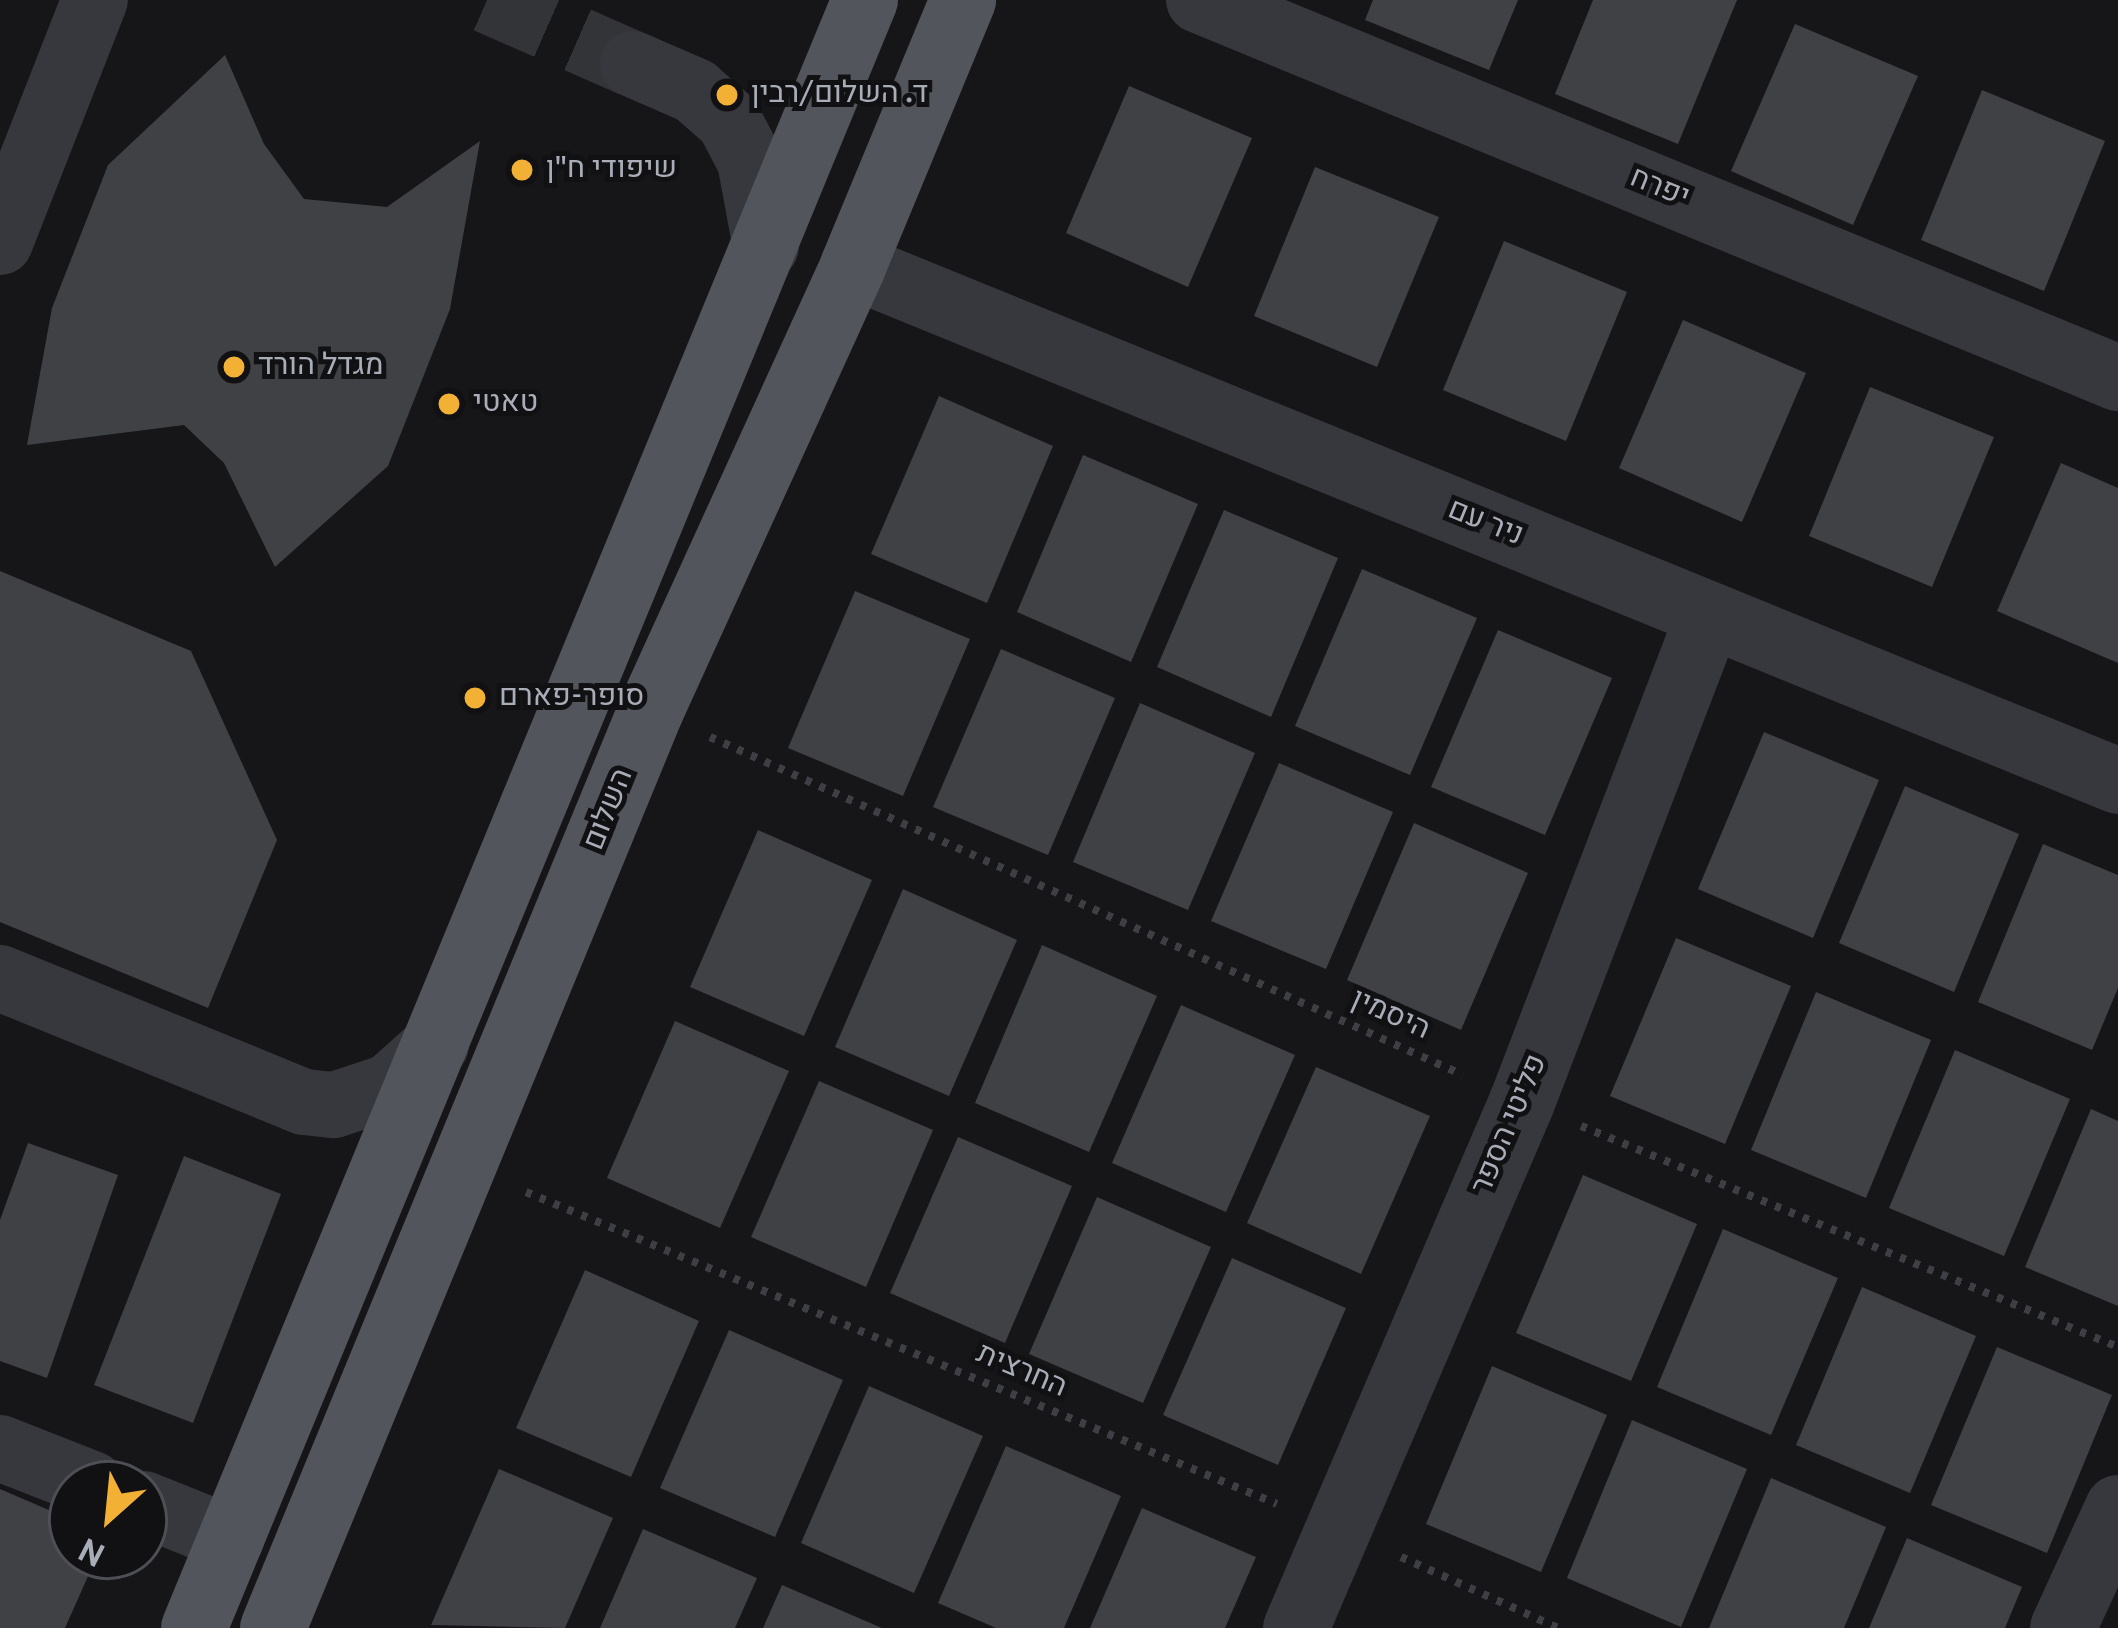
<!DOCTYPE html>
<html>
<head>
<meta charset="utf-8">
<style>
	body { margin:0 }
	#map { position:relative; width:2118px; height:1628px; overflow:hidden; background:#161618; font-family:Overpass,Heebo,sans-serif }
	div>[style] { position:absolute }
	[style*='--x'] { left:calc(var(--x)*1px); top:calc(var(--y)*1px); width:calc(var(--w)*1px); rotate:calc(var(--a)*1deg) }
	.building>* { inset:0; background:#404145 }
	.minor-tunnel>* { height:66px; margin-top:-33px; transform-origin:0; background:repeating-linear-gradient(90deg,#333438 0 66px,transparent 0 99px) }
	.path>* { height:8px; margin-top:-4px; transform-origin:0; background:repeating-linear-gradient(90deg,#3d3f44 0 6px,transparent 0 15px) }
	.minor>* { height:66px; margin:-33px; padding:0 33px; transform-origin:33px; border-radius:33px; background:#37383d }
	.major>* { height:66px; margin:-33px; padding:0 33px; transform-origin:33px; border-radius:33px; background:#53555c }
	.dots>* { width:33px; height:33px; translate:-50% -50%; box-sizing:border-box; border:6px solid #111113; border-radius:50% }
	span { translate:-50% -50%; white-space:nowrap; text-align:center; line-height:1.15; -webkit-text-stroke:10px #111113; paint-order:stroke }
	.poi-label { font-size:30px; color:#a8adb8 }
	.left { translate:0 -50%; text-align:left }
	.street-label { font-size:30px; color:#a8adb8 }
	.north { position:absolute; left:48px; top:1460px; width:120px; height:120px; box-sizing:border-box; background:#111113; border:3px solid #4d4f55; border-radius:50%; rotate:207deg; font-size:33px; font-weight:700; line-height:48px; text-align:center; color:#a8adb8 }
	.north::after { content:''; display:block; margin:auto; width:42px; height:54px; background:#f2b134; clip-path:polygon(50% 0,100% 100%,50% 72%,0 100%) }
</style>
</head>
<body>
<div id="map">
	<div class="building">
		<i style="clip-path:polygon(1373px 0,1518px 0,1489px 70px,1365px 20px)"></i>
		<i style="clip-path:polygon(1593px 0,1737px 0,1678px 144px,1555px 94px)"></i>
		<i style="clip-path:polygon(1795px 24px,1918px 76px,1853px 225px,1731px 171px)"></i>
		<i style="clip-path:polygon(225px 55px,264px 144px,304px 199px,387px 207px,480px 141px,450px 309px,388px 466px,275px 567px,224px 463px,184px 425px,27px 445px,52px 308px,108px 165px)"></i>
		<i style="clip-path:polygon(1129px 86px,1252px 138px,1188px 287px,1066px 233px)"></i>
		<i style="clip-path:polygon(1982px 90px,2105px 141px,2044px 291px,1921px 240px)"></i>
		<i style="clip-path:polygon(1315px 167px,1439px 217px,1377px 367px,1254px 316px)"></i>
		<i style="clip-path:polygon(1504px 241px,1627px 292px,1566px 441px,1443px 390px)"></i>
		<i style="clip-path:polygon(1683px 320px,1806px 373px,1742px 522px,1619px 468px)"></i>
		<i style="clip-path:polygon(1870px 387px,1994px 437px,1932px 587px,1809px 536px)"></i>
		<i style="clip-path:polygon(939px 396px,1053px 446px,987px 603px,871px 554px)"></i>
		<i style="clip-path:polygon(1083px 455px,1198px 504px,1131px 662px,1017px 612px)"></i>
		<i style="clip-path:polygon(2061px 463px,2118px 488px,2118px 663px,1997px 611px)"></i>
		<i style="clip-path:polygon(1224px 510px,1338px 558px,1271px 717px,1157px 667px)"></i>
		<i style="clip-path:polygon(1362px 569px,1477px 618px,1410px 775px,1295px 726px)"></i>
		<i style="clip-path:polygon(0 571px,191px 651px,277px 840px,208px 1008px,0 922px)"></i>
		<i style="clip-path:polygon(855px 591px,970px 639px,903px 796px,788px 748px)"></i>
		<i style="clip-path:polygon(1498px 630px,1612px 678px,1545px 835px,1431px 787px)"></i>
		<i style="clip-path:polygon(1001px 649px,1115px 698px,1048px 855px,933px 807px)"></i>
		<i style="clip-path:polygon(1140px 703px,1255px 753px,1188px 910px,1073px 862px)"></i>
		<i style="clip-path:polygon(1764px 732px,1879px 780px,1813px 938px,1698px 889px)"></i>
		<i style="clip-path:polygon(1279px 763px,1393px 812px,1326px 969px,1211px 921px)"></i>
		<i style="clip-path:polygon(1905px 786px,2019px 834px,1954px 992px,1839px 943px)"></i>
		<i style="clip-path:polygon(1414px 823px,1528px 873px,1461px 1030px,1347px 980px)"></i>
		<i style="clip-path:polygon(758px 830px,872px 880px,804px 1036px,690px 987px)"></i>
		<i style="clip-path:polygon(2043px 844px,2118px 875px,2118px 988px,2092px 1050px,1978px 1002px)"></i>
		<i style="clip-path:polygon(903px 889px,1017px 940px,949px 1096px,835px 1047px)"></i>
		<i style="clip-path:polygon(1676px 938px,1791px 986px,1725px 1144px,1610px 1096px)"></i>
		<i style="clip-path:polygon(1042px 945px,1157px 996px,1089px 1152px,975px 1103px)"></i>
		<i style="clip-path:polygon(1816px 992px,1931px 1040px,1866px 1198px,1751px 1150px)"></i>
		<i style="clip-path:polygon(1181px 1005px,1295px 1055px,1226px 1212px,1112px 1163px)"></i>
		<i style="clip-path:polygon(675px 1021px,789px 1071px,720px 1228px,607px 1178px)"></i>
		<i style="clip-path:polygon(1955px 1050px,2070px 1099px,2004px 1256px,1889px 1208px)"></i>
		<i style="clip-path:polygon(1316px 1067px,1430px 1116px,1361px 1274px,1247px 1223px)"></i>
		<i style="clip-path:polygon(819px 1081px,933px 1130px,866px 1287px,751px 1237px)"></i>
		<i style="clip-path:polygon(2091px 1109px,2118px 1121px,2118px 1306px,2025px 1267px)"></i>
		<i style="clip-path:polygon(958px 1137px,1072px 1186px,1005px 1343px,890px 1293px)"></i>
		<i style="clip-path:polygon(28px 1143px,118px 1175px,47px 1378px,0 1361px,0 1220px)"></i>
		<i style="clip-path:polygon(184px 1156px,281px 1194px,193px 1423px,94px 1385px)"></i>
		<i style="clip-path:polygon(1583px 1175px,1697px 1224px,1631px 1381px,1516px 1333px)"></i>
		<i style="clip-path:polygon(1097px 1197px,1211px 1247px,1143px 1403px,1029px 1354px)"></i>
		<i style="clip-path:polygon(1723px 1229px,1838px 1278px,1771px 1435px,1657px 1387px)"></i>
		<i style="clip-path:polygon(1232px 1258px,1346px 1308px,1278px 1465px,1163px 1415px)"></i>
		<i style="clip-path:polygon(585px 1270px,699px 1321px,631px 1477px,516px 1428px)"></i>
		<i style="clip-path:polygon(1862px 1287px,1976px 1336px,1910px 1493px,1796px 1445px)"></i>
		<i style="clip-path:polygon(729px 1330px,843px 1380px,775px 1537px,660px 1488px)"></i>
		<i style="clip-path:polygon(1997px 1347px,2112px 1395px,2047px 1553px,1931px 1505px)"></i>
		<i style="clip-path:polygon(1492px 1366px,1607px 1415px,1541px 1572px,1426px 1524px)"></i>
		<i style="clip-path:polygon(869px 1386px,983px 1436px,914px 1593px,801px 1543px)"></i>
		<i style="clip-path:polygon(1632px 1420px,1747px 1469px,1681px 1627px,1567px 1578px)"></i>
		<i style="clip-path:polygon(1006px 1446px,1121px 1496px,1064px 1628px,996px 1628px,938px 1603px)"></i>
		<i style="clip-path:polygon(499px 1469px,613px 1518px,565px 1628px,431px 1625px)"></i>
		<i style="clip-path:polygon(1771px 1478px,1886px 1527px,1844px 1628px,1709px 1628px)"></i>
		<i style="clip-path:polygon(0 1489px,72px 1520px,72px 1556px,97px 1556px,65px 1628px,0 1628px)"></i>
		<i style="clip-path:polygon(1142px 1508px,1256px 1557px,1225px 1628px,1090px 1628px)"></i>
		<i style="clip-path:polygon(643px 1529px,757px 1578px,735px 1628px,600px 1628px)"></i>
		<i style="clip-path:polygon(1907px 1538px,2022px 1587px,2005px 1628px,1869px 1628px)"></i>
		<i style="clip-path:polygon(782px 1585px,882px 1628px,763px 1628px)"></i>
	</div>
	<div class="minor-tunnel">
		<i style="--x:487;--y:0;--w:159;--a:23.7"></i>
	</div>
	<div class="path">
		<i style="--x:710;--y:737;--w:825;--a:24.17"></i>
		<i style="--x:1581;--y:1126;--w:581;--a:22.37"></i>
		<i style="--x:526;--y:1192;--w:813;--a:22.56"></i>
		<i style="--x:1401;--y:1557;--w:172;--a:24.3"></i>
	</div>
	<div class="minor">
		<i style="--x:1199;--y:0;--w:994;--a:22.36"></i>
		<i style="--x:633;--y:64;--w:68;--a:23.5"></i>
		<i style="--x:695;--y:91;--w:45;--a:41.4"></i>
		<i style="--x:729;--y:121;--w:45;--a:62.3"></i>
		<i style="--x:750;--y:161;--w:87;--a:79.5"></i>
		<i style="--x:0;--y:242;--w:260;--a:-68.6"></i>
		<i style="--x:853;--y:266;--w:1366;--a:22.15"></i>
		<i style="--x:0;--y:978;--w:328;--a:22.2"></i>
		<i style="--x:304;--y:1102;--w:30;--a:6"></i>
		<i style="--x:334;--y:1105;--w:58;--a:-18.1"></i>
		<i style="--x:389;--y:1087;--w:63;--a:-41.8"></i>
		<i style="--x:0;--y:1448;--w:99;--a:21.4"></i>
		<i style="--x:144;--y:1504;--w:94;--a:21.9"></i>
		<i style="--x:1296;--y:1628;--w:572;--a:-66.75"></i>
		<i style="--x:1522;--y:1102;--w:522;--a:-68.99"></i>
		<i style="--x:2063;--y:1628;--w:132;--a:-65.4"></i>
	</div>
	<div class="major">
		<i style="--x:194;--y:1628;--w:1761;--a:-67.6"></i>
		<i style="--x:273;--y:1628;--w:993;--a:-67.62"></i>
		<i style="--x:651;--y:710;--w:488;--a:-65.5"></i>
		<i style="--x:853;--y:266;--w:288;--a:-67.5"></i>
	</div>
	<div class="dots">
		<i style="left:727px;top:95px;background:#f2b134"></i>
		<i style="left:522px;top:170px;background:#f2b134"></i>
		<i style="left:234px;top:367px;background:#f2b134"></i>
		<i style="left:449px;top:404px;background:#f2b134"></i>
		<i style="left:475px;top:698px;background:#f2b134"></i>
	</div>
	<div class="poi-label">
		<span class="left" style="left:751px;top:95px">ד. השלום/רבין</span>
		<span class="left" style="left:546px;top:170px">שיפודי ח"ן</span>
		<span class="left" style="left:258px;top:367px">מגדל הורד</span>
		<span class="left" style="left:473px;top:404px">טאטי</span>
		<span class="left" style="left:499px;top:698px">סופר-פארם</span>
	</div>
	<div class="street-label">
		<span style="left:1659px;top:189px;rotate:22deg">יפרח</span>
		<span style="left:1485px;top:524px;rotate:22deg">ניר עם</span>
		<span style="left:610px;top:810px;rotate:-68deg">השלום</span>
		<span style="left:1390px;top:1016px;rotate:24deg">היסמין</span>
		<span style="left:1511px;top:1125px;rotate:-67deg">פליטי הספר</span>
		<span style="left:1021px;top:1372px;rotate:23deg">החרצית</span>
	</div>
	<div class="north">N</div>
</div>
</body>
</html>
